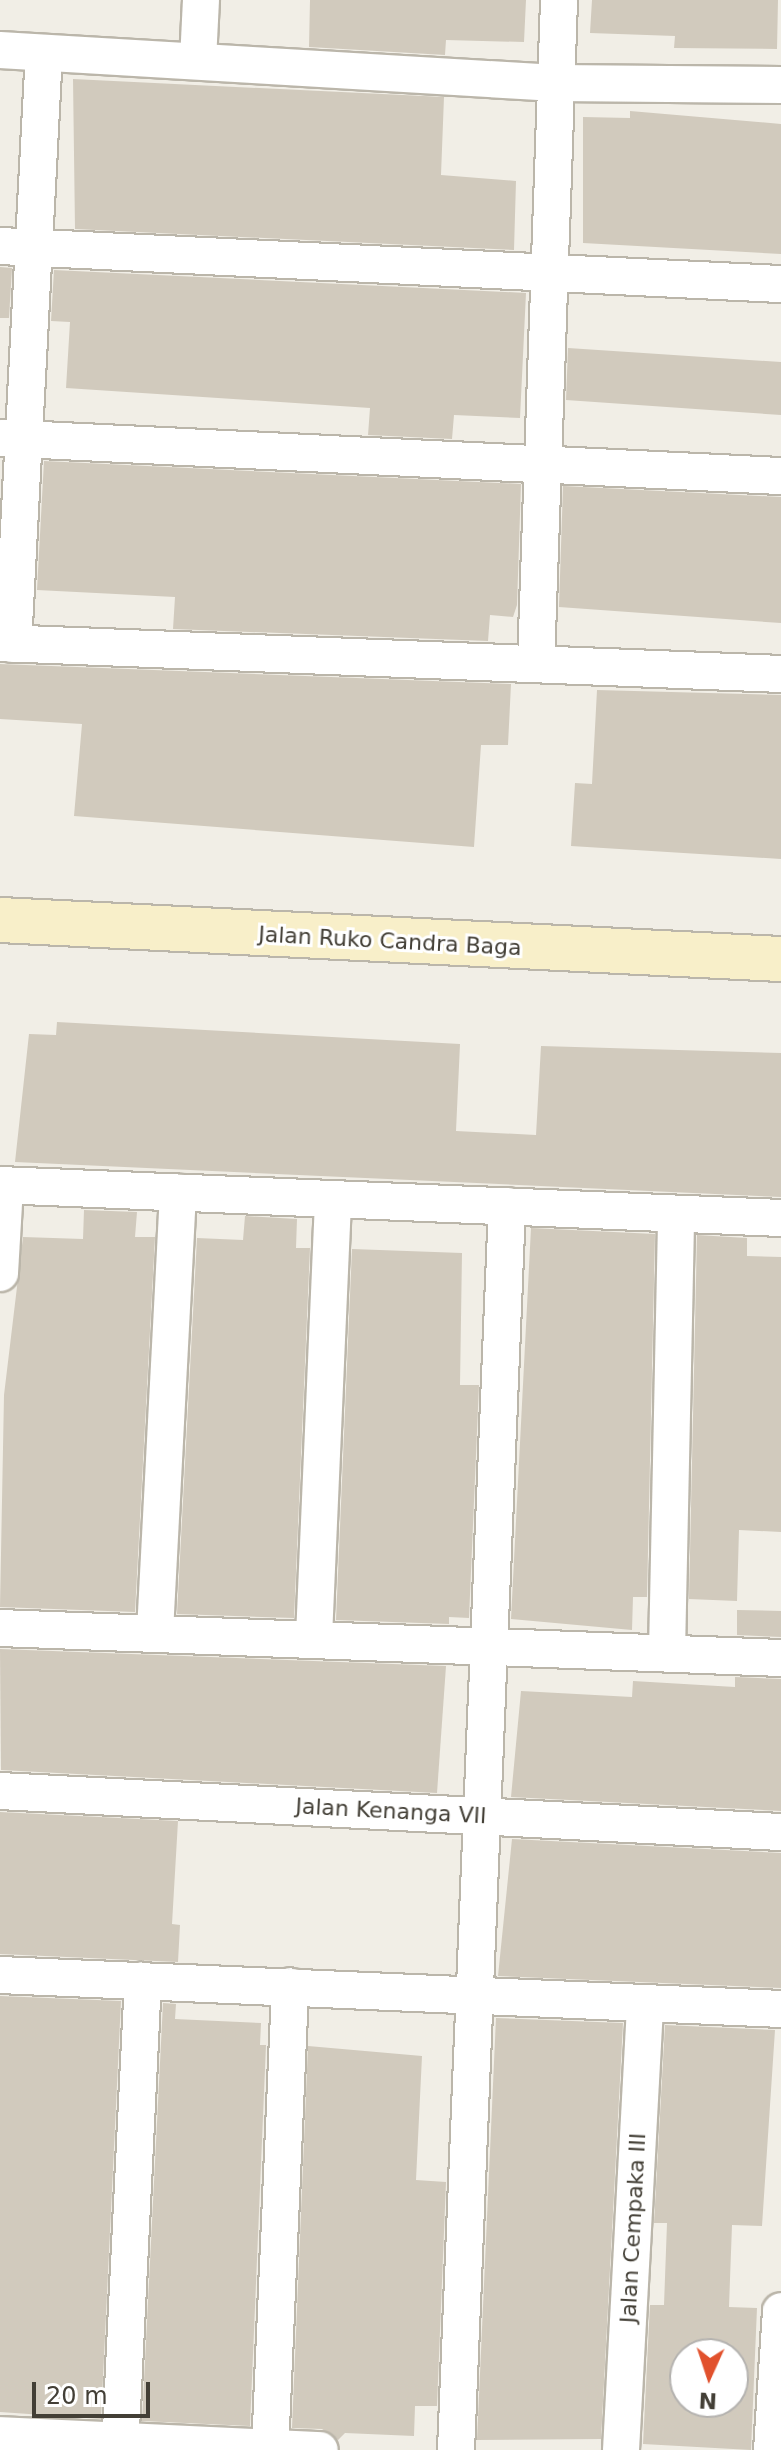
<!DOCTYPE html>
<html>
<head>
<meta charset="utf-8">
<style>
	body { margin:0 }
	#map { position:relative; width:781px; height:2450px; overflow:hidden; background:#f1eee6; font-family:"DejaVu Sans",sans-serif }
	div>[style] { position:absolute }
	[style*='--x'] { left:calc(var(--x)*1px); top:calc(var(--y)*1px); width:calc(var(--w)*1px); rotate:calc(var(--a)*1deg) }
	.building>* { inset:0; background:#d1cabd }
	.roads { filter:drop-shadow(2px 0 #bbb6aa) drop-shadow(-2px 0 #bbb6aa) drop-shadow(0 2px #bbb6aa) drop-shadow(0 -2px #bbb6aa) }
	.street>* { height:36px; margin:-18px; padding:0 18px; transform-origin:18px; border-radius:18px; background:#fff }
	.secondary>* { height:44px; margin:-22px; padding:0 22px; transform-origin:22px; border-radius:22px; background:#f8efc9 }
	span { translate:-50% -50%; white-space:nowrap; text-align:center; line-height:1.15; -webkit-text-stroke:6px #fff; paint-order:stroke }
	.street-label { font-size:22px; color:#433f36 }
	.north { position:absolute; left:669px; top:2338px; width:80px; height:80px; box-sizing:border-box; background:#fff; border:2px solid #b4b2af; border-radius:50%; rotate:183deg; font-size:22px; font-weight:700; line-height:32px; text-align:center; color:#433f36 }
	.north::after { content:''; display:block; margin:auto; width:28px; height:36px; background:#e1512d; clip-path:polygon(50% 0,100% 100%,50% 72%,0 100%) }
	.scale { position:absolute; left:32px; top:2382px; width:118px; height:36px; box-sizing:border-box; border:4px solid #433f36; border-top:0; padding-left:10px; font-size:24px; line-height:28px; white-space:nowrap; color:#433f36; -webkit-text-stroke:6px #fff; paint-order:stroke }
</style>
</head>
<body>
<div id="map">
	<div class="building">
		<i style="clip-path:polygon(310px 0,526px 0,524px 42px,446px 40px,445px 55px,309px 47px)"></i>
		<i style="clip-path:polygon(592px 0,778px 0,777px 49px,674px 48px,675px 36px,590px 33px)"></i>
		<i style="clip-path:polygon(73px 79px,444px 97px,441px 175px,516px 181px,514px 250px,75px 229px)"></i>
		<i style="clip-path:polygon(630px 111px,781px 124px,781px 254px,583px 243px,583px 117px,630px 118px)"></i>
		<i style="clip-path:polygon(0 267px,12px 268px,9px 318px,0 318px)"></i>
		<i style="clip-path:polygon(54px 270px,526px 293px,520px 418px,454px 415px,452px 439px,368px 435px,370px 408px,66px 388px,70px 322px,51px 321px)"></i>
		<i style="clip-path:polygon(568px 348px,781px 362px,781px 415px,566px 400px)"></i>
		<i style="clip-path:polygon(44px 461px,521px 484px,517px 605px,513px 617px,490px 615px,488px 641px,173px 629px,175px 597px,37px 590px)"></i>
		<i style="clip-path:polygon(563px 486px,781px 497px,781px 623px,559px 607px)"></i>
		<i style="clip-path:polygon(0 664px,511px 684px,508px 745px,481px 745px,474px 847px,74px 816px,82px 724px,0 719px)"></i>
		<i style="clip-path:polygon(597px 690px,781px 695px,781px 859px,571px 846px,575px 783px,592px 784px)"></i>
		<i style="clip-path:polygon(57px 1022px,460px 1044px,456px 1131px,536px 1135px,541px 1046px,781px 1053px,781px 1197px,15px 1162px,29px 1034px,56px 1035px)"></i>
		<i style="clip-path:polygon(84px 1210px,137px 1212px,135px 1237px,155px 1237px,135px 1612px,0 1607px,4px 1395px,23px 1237px,83px 1239px)"></i>
		<i style="clip-path:polygon(245px 1216px,297px 1219px,296px 1248px,310px 1248px,294px 1618px,177px 1614px,197px 1238px,243px 1240px)"></i>
		<i style="clip-path:polygon(531px 1228px,655px 1234px,647px 1597px,633px 1597px,632px 1630px,511px 1619px)"></i>
		<i style="clip-path:polygon(697px 1235px,747px 1238px,747px 1256px,781px 1257px,781px 1532px,739px 1530px,737px 1601px,689px 1599px)"></i>
		<i style="clip-path:polygon(352px 1249px,462px 1253px,460px 1385px,479px 1385px,469px 1618px,449px 1617px,449px 1624px,336px 1620px)"></i>
		<i style="clip-path:polygon(737px 1610px,781px 1611px,781px 1637px,737px 1635px)"></i>
		<i style="clip-path:polygon(0 1649px,446px 1666px,437px 1793px,1px 1770px)"></i>
		<i style="clip-path:polygon(735px 1677px,781px 1679px,781px 1811px,511px 1797px,521px 1691px,632px 1697px,633px 1681px,735px 1687px)"></i>
		<i style="clip-path:polygon(0 1812px,178px 1821px,172px 1924px,180px 1925px,178px 1962px,0 1954px)"></i>
		<i style="clip-path:polygon(512px 1839px,781px 1853px,781px 1988px,498px 1976px)"></i>
		<i style="clip-path:polygon(0 1996px,121px 2001px,101px 2419px,0 2412px)"></i>
		<i style="clip-path:polygon(163px 2003px,176px 2004px,175px 2019px,261px 2023px,260px 2045px,266px 2045px,250px 2426px,142px 2421px)"></i>
		<i style="clip-path:polygon(496px 2018px,623px 2023px,601px 2439px,477px 2440px)"></i>
		<i style="clip-path:polygon(evenodd,665px 2025px,775px 2030px,762px 2226px,732px 2225px,729px 2307px,757px 2308px,751px 2450px,643px 2444px,650px 2305px,664px 2305px,667px 2223px,654px 2223px,665px 2025px,685px 2354px,733px 2354px,733px 2402px,685px 2402px,685px 2354px)"></i>
		<i style="clip-path:polygon(308px 2046px,422px 2056px,416px 2180px,446px 2182px,437px 2406px,415px 2406px,414px 2436px,345px 2433px,338px 2440px,322px 2429px,292px 2428px)"></i>
	</div>
	<div class="roads">
		<div class="street">
			<i style="--x:0;--y:50;--w:557;--a:3.4"></i>
			<i style="--x:556;--y:83;--w:225;--a:0.5"></i>
			<i style="--x:198;--y:61;--w:61;--a:-87.2"></i>
			<i style="--x:0;--y:246;--w:782;--a:2.79"></i>
			<i style="--x:0;--y:438;--w:782;--a:2.79"></i>
			<i style="--x:0;--y:643;--w:782;--a:2.27"></i>
			<i style="--x:13;--y:644;--w:592;--a:-87"></i>
			<i style="--x:536;--y:663;--w:663;--a:-88.01"></i>
			<i style="--x:0;--y:1185;--w:782;--a:2.42"></i>
			<i style="--x:0;--y:1273;--w:88;--a:-86.7"></i>
			<i style="--x:0;--y:1628;--w:782;--a:2.2"></i>
			<i style="--x:155;--y:1632;--w:440;--a:-87"></i>
			<i style="--x:314;--y:1637;--w:438;--a:-87.5"></i>
			<i style="--x:667;--y:1652;--w:437;--a:-88.8"></i>
			<i style="--x:0;--y:1791;--w:782;--a:3.01"></i>
			<i style="--x:0;--y:1975;--w:782;--a:2.49"></i>
			<i style="--x:0;--y:2435;--w:320;--a:2.7"></i>
			<i style="--x:120;--y:2450;--w:470;--a:-87.2"></i>
			<i style="--x:270;--y:2450;--w:464;--a:-87.5"></i>
			<i style="--x:456;--y:2450;--w:1245;--a:-87.65"></i>
			<i style="--x:621;--y:2450;--w:445;--a:-86.9"></i>
			<i style="--x:772;--y:2450;--w:139;--a:-86.3"></i>
		</div>
		<div class="secondary">
			<i style="--x:0;--y:920;--w:782;--a:2.86"></i>
		</div>
	</div>
	<div class="street-label">
		<span style="left:390px;top:941px;rotate:3deg">Jalan Ruko Candra Baga</span>
		<span style="left:391px;top:1811px;rotate:3deg">Jalan Kenanga VII</span>
		<span style="left:633px;top:2228px;rotate:-87deg">Jalan Cempaka III</span>
	</div>
	<div class="north">N</div>
	<div class="scale">20 m</div>
</div>
</body>
</html>
